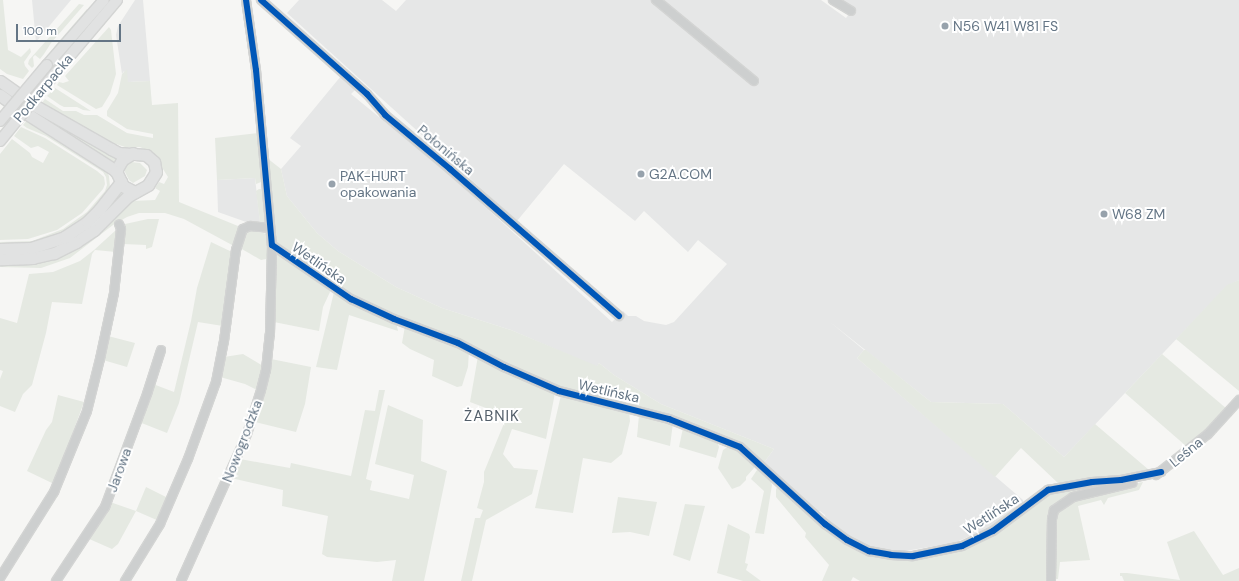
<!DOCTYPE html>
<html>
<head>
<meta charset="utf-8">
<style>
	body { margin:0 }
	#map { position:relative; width:1239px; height:581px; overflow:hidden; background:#f6f6f4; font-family:"DM Sans",sans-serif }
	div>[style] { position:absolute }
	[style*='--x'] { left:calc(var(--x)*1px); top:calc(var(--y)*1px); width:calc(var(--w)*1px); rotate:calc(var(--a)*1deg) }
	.built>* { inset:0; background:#e6e7e7 }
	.green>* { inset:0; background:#e5e9e2 }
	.roads { filter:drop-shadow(1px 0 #d3d4d3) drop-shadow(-1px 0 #d3d4d3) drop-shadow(0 1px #d3d4d3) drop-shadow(0 -1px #d3d4d3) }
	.minor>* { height:8px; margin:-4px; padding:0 4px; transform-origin:4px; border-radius:4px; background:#cdcfcf }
	.major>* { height:10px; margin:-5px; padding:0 5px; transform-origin:5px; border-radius:5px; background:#e1e2e2 }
	.highway>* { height:11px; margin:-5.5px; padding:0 5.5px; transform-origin:5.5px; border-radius:5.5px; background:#e1e2e2 }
	.bridges { filter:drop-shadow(1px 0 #d3d4d3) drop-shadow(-1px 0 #d3d4d3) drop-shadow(0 1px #d3d4d3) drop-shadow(0 -1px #d3d4d3) }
	.major-bridge>* { height:10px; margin:-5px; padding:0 5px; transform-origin:5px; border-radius:5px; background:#e1e2e2 }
	.cycleway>* { height:6px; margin:-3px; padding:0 3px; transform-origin:3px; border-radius:3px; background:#0057b8 }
	.dots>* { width:11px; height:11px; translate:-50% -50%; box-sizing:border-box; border:2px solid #fff; border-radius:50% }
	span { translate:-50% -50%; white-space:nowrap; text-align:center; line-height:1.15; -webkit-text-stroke:4px #fff; paint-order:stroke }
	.poi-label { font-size:14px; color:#647585 }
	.left { translate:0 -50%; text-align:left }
	.street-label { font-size:14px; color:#647585 }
	.neighbourhood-label { font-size:15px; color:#535f6a; letter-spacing:1px }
	.scale { position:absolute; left:16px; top:24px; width:105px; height:18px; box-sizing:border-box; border:2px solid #647585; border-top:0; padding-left:5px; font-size:12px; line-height:14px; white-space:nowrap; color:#647585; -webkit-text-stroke:3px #fff; paint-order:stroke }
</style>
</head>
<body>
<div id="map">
	<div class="built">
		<i style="clip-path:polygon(32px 0,71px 0,36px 42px)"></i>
		<i style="clip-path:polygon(135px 0,143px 0,150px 81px,128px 82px,124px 71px,122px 74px,116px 35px,118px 26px)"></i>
		<i style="clip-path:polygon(299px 0,382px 0,396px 11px,406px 0,821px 0,846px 18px,849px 14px,840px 0,1239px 0,1239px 280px,1227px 286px,1064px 457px,1003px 404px,931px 402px,830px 322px,864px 350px,857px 358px,1023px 500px,1023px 504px,991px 527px,954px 543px,905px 551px,869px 548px,851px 539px,826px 520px,825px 515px,820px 511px,815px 512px,763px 464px,774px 449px,661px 404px,614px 375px,599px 363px,597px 367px,511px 330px,442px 308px,396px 287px,338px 251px,317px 233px,287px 196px,281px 169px,301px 146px,290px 138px,341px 76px,356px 89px,351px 94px,452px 177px,612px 322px,623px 311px,628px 316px,636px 316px,644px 321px,666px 325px,674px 322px,727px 264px,698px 240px,688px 252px,644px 211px,635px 221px,564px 164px,517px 221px,287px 13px)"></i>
		<i style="clip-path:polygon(255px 178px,260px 222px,249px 223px,218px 212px,217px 180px)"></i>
	</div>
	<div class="green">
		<i style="clip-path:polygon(0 0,3px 0,8px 50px,21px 57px,30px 48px,31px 52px,24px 62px,25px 66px,29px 71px,23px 79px,7px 74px,0 69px)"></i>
		<i style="clip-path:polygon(108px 0,112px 0,53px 70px,50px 67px)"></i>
		<i style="clip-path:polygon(79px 4px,84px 5px,51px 43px,44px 54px,40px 59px,35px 55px,33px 57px,34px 66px,32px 68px,28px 64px,29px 60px)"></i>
		<i style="clip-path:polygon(87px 9px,88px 13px,44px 61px,55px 46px)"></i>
		<i style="clip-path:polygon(102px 23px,105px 24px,62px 73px)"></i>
		<i style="clip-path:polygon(109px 27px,111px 30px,116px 74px,110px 94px,102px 107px,96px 109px,57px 85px,59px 82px,63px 83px,69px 81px,65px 76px)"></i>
		<i style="clip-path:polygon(127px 69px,128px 82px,150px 81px,152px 105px,178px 103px,179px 202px,238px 226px,240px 228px,234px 244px,232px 245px,184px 219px,165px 213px,139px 213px,127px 217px,113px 225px,70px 258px,41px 268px,0 267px,0 263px,18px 264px,39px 260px,132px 201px,155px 200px,160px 191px,155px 188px,159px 182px,164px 184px,168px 177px,153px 153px,140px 147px,125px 147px,113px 143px,41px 104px,45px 99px,63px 111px,76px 111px,84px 115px,97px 115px,127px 133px,153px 138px,153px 134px,127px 129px,107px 116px,107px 111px,118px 93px,122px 74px)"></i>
		<i style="clip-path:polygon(55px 88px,91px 111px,83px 110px,77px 107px,64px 107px,60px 105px,47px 96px)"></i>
		<i style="clip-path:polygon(35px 110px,81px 138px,119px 158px,114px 164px,33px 113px)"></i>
		<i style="clip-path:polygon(28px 119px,105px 169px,109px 176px,110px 187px,89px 215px,68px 230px,37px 243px,0 246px,0 242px,32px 241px,63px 229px,87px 212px,105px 191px,107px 185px,106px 177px,103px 172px,46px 136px,27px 128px,23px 125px)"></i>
		<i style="clip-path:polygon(21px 127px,45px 138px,97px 171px,104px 177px,105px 184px,103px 189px,82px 213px,57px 230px,28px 239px,0 240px,0 154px,12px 139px,30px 153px,32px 157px,43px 163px,49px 152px,38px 146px,31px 148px,14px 136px)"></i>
		<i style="clip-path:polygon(259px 133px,263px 179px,261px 182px,256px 184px,255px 178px,217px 180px,215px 138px)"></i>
		<i style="clip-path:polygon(267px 158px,281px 169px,287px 196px,317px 233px,338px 251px,396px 287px,442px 308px,511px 330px,597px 366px,599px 363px,614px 375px,661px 404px,774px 449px,763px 464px,746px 450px,649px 410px,615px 401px,584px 396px,539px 378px,369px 304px,340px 287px,275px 242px)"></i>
		<i style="clip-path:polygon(131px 162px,140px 163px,147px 170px,145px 176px,133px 183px,129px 180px,123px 168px)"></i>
		<i style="clip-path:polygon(259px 189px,264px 190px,267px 215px,265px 222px,262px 223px,260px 222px,256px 191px)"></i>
		<i style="clip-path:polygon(148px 219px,159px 219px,152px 247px,146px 249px,146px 245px,123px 244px,125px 224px)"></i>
		<i style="clip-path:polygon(247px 229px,267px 234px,268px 252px,266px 259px,261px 260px,240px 248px)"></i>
		<i style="clip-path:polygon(116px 230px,118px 233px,116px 252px,95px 250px,92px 254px,82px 304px,52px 302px,46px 333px,32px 385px,23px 394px,15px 412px,0 406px,0 379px,3px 371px,0 370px,0 318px,17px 323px,29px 274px,53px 272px,80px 261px,94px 250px)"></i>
		<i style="clip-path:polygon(211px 242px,232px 252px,223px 326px,198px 322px,179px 403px,167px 433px,139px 422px,153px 384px,174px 392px,191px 321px,197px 288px)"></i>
		<i style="clip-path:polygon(276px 252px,329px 288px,330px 292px,323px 307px,319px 331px,274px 322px,274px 256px)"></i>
		<i style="clip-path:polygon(1239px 280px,1239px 391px,1176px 339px,1227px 285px)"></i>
		<i style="clip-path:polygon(334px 292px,396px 322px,398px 331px,349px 315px,337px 370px,316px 367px)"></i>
		<i style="clip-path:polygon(405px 326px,469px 351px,468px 367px,462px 386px,457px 387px,432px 376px,434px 360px,410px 349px,402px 343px)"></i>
		<i style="clip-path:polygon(108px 336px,135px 343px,127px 367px,103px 360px)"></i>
		<i style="clip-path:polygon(864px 350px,866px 350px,931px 402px,1003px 404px,1064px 457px,1095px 424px,1149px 470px,1122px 477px,1060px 485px,1021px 448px,995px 477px,857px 358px)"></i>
		<i style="clip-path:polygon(243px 354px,263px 366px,259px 391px,245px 384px,220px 377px,224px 357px)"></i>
		<i style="clip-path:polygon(1162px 354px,1227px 409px,1205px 433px,1186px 446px,1125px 393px)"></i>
		<i style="clip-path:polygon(478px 356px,555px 393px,546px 439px,512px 429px,503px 454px,514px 468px,538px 470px,532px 494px,486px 520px,472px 581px,461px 581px,475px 518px,480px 518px,483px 510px,477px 508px,484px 482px,484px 472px,507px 416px,470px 402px)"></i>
		<i style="clip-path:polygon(271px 359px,311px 367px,305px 404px,296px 432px,255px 422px,265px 394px)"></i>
		<i style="clip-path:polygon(379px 390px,385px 390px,366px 479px,372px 481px,370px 490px,409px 499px,414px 475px,375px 464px,388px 405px,423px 420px,421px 461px,447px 471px,424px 581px,392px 581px,396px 560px,377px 562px,327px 557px,322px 554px,328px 516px,282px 506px,283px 490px,231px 478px,240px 459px,290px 468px,291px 463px,351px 476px,365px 410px,375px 411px)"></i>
		<i style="clip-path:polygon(58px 395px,84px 402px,54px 484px,27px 471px,46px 430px,52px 422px)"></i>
		<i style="clip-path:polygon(561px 395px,590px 403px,621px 408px,629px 411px,630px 421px,622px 454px,611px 463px,583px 458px,573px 513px,535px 508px)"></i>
		<i style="clip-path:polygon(639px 415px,673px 423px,670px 446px,637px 437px)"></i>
		<i style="clip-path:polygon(683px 428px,717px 441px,719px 447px,716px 458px,679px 447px)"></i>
		<i style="clip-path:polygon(729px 446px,736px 447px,754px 465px,754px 468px,746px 477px,746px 480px,740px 486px,732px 489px,718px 468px,723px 450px)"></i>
		<i style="clip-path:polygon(759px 467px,769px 477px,772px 485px,764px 534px,755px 533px,764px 491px,751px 479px)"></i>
		<i style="clip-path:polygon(1139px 478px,1095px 488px,1049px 513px,1049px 581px,860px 581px,853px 577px,851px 581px,822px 581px,829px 565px,805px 537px,806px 533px,776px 497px,776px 489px,779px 485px,837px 535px,893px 557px,962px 548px,1047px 494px,1073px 488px)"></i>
		<i style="clip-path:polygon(1143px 482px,1139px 490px,1108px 498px,1104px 505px,1101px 500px,1078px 506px,1090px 560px,1060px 562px,1058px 579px,1053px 579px,1054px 520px,1057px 511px,1065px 504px,1099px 491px)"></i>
		<i style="clip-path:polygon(146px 487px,168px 498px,159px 521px,136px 511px,118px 544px,112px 549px,87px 538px,110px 502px,136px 511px)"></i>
		<i style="clip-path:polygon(618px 497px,657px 502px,649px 536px,630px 532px,612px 533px)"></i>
		<i style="clip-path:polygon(685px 504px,705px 506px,690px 561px,673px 555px)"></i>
		<i style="clip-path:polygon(728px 524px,749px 534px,750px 537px,745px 563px,748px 564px,746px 570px,761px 581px,743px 581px,717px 573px)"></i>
		<i style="clip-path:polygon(1194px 531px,1223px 575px,1239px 568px,1239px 581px,1124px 581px,1122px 576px,1120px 576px,1120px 573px,1127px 573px,1180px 580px,1167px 542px)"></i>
	</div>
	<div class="roads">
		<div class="minor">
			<i style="--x:246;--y:0;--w:71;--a:81.9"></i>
			<i style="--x:256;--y:70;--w:176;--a:84.8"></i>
			<i style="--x:272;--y:245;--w:96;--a:34.4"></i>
			<i style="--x:351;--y:299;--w:47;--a:24.9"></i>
			<i style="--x:394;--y:319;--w:68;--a:20.6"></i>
			<i style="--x:458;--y:343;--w:52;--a:27.6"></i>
			<i style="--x:504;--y:367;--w:60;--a:23.6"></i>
			<i style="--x:559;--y:391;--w:114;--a:14.3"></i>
			<i style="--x:669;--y:419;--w:76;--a:21.5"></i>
			<i style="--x:740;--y:447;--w:115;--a:42.2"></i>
			<i style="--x:825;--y:524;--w:27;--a:36"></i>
			<i style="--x:847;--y:540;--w:25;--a:27"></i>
			<i style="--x:869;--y:551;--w:22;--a:10"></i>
			<i style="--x:891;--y:555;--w:22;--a:3"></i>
			<i style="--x:913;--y:556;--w:50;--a:-11.5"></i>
			<i style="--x:962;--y:546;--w:34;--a:-26"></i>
			<i style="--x:993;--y:531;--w:69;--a:-36.7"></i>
			<i style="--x:1048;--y:490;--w:45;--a:-10.3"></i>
			<i style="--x:1092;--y:482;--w:29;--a:-4"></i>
			<i style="--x:1121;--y:480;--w:41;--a:-11.3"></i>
			<i style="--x:261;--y:0;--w:142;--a:41.6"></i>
			<i style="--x:367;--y:94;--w:28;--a:49"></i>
			<i style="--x:385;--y:115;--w:85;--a:39.7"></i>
			<i style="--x:450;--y:169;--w:224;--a:41"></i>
			<i style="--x:656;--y:0;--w:127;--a:39.6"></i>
			<i style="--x:833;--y:0;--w:21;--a:31"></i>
			<i style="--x:1156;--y:475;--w:66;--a:-38.3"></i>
			<i style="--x:1208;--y:434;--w:46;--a:-47.6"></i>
			<i style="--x:0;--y:578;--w:102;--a:-57.9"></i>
			<i style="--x:54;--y:492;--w:87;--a:-67.8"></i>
			<i style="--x:87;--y:411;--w:54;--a:-76"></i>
			<i style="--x:100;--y:359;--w:67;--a:-78"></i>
			<i style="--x:114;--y:293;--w:64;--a:-83.8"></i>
			<i style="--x:121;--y:229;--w:5;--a:-112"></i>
			<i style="--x:56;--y:581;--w:89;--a:-56.5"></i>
			<i style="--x:105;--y:507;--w:121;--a:-69.6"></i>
			<i style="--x:147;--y:394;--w:46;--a:-72.3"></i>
			<i style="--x:125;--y:581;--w:67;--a:-58.4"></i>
			<i style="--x:160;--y:524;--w:71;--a:-66.7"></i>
			<i style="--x:188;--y:459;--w:82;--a:-70"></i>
			<i style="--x:216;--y:382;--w:42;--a:-79"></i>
			<i style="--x:224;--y:341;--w:92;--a:-82.5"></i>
			<i style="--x:236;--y:250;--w:22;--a:-72"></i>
			<i style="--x:243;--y:229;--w:8;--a:-23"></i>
			<i style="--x:250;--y:226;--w:20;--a:6"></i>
			<i style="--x:181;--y:581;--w:161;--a:-65.8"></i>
			<i style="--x:247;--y:434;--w:46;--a:-72.3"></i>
			<i style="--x:261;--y:390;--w:21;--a:-76"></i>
			<i style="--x:266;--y:370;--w:36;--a:-84"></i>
			<i style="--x:270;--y:334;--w:89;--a:-88.7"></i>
			<i style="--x:1051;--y:581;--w:62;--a:-89.1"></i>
			<i style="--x:1052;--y:519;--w:9;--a:-77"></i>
			<i style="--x:1054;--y:510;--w:23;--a:-34"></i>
			<i style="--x:1073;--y:497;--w:61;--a:-13.3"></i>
		</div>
		<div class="major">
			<i style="--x:47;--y:65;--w:86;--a:-48.8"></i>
			<i style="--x:57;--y:71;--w:93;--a:-49.8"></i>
		</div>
		<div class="highway">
			<i style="--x:0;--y:81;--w:42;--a:35.2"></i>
			<i style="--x:34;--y:105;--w:89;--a:29.7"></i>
			<i style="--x:111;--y:149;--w:9;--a:27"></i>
			<i style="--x:119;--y:153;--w:27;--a:4"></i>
			<i style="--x:146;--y:155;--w:11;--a:41"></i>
			<i style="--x:154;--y:162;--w:10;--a:79"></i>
			<i style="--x:156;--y:172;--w:15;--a:122"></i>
			<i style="--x:148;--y:185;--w:23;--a:151"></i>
			<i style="--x:128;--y:196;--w:48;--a:135"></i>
			<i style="--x:94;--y:230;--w:22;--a:146"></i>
			<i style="--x:76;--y:242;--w:25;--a:153"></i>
			<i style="--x:54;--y:253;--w:22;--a:167"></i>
			<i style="--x:33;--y:258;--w:33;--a:178"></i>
			<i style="--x:0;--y:95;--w:22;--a:36"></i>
			<i style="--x:18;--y:108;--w:117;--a:32.7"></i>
			<i style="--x:133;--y:153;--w:13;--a:148"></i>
			<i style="--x:122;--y:160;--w:13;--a:119"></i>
			<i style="--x:116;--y:171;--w:17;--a:65"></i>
			<i style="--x:123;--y:186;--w:13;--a:27"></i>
			<i style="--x:0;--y:249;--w:31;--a:-2"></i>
			<i style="--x:31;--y:248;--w:35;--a:-18"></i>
			<i style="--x:64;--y:237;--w:27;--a:-33"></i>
			<i style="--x:87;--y:222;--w:17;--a:-45"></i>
			<i style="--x:99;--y:210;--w:36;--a:-52"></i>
		</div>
	</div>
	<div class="bridges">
		<div class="major-bridge">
			<i style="--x:0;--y:121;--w:73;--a:-50"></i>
			<i style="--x:0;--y:141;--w:90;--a:-50.8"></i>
		</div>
	</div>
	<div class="cycleway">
		<i style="--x:246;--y:0;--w:71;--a:81.9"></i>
		<i style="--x:256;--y:70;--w:176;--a:84.8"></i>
		<i style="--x:272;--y:245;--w:96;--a:34.4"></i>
		<i style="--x:351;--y:299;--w:47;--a:24.9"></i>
		<i style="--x:394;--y:319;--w:68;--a:20.6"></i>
		<i style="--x:458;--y:343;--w:52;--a:27.6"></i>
		<i style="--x:504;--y:367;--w:60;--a:23.6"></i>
		<i style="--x:559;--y:391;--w:114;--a:14.3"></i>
		<i style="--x:669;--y:419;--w:76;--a:21.5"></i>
		<i style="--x:740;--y:447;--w:115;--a:42.2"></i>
		<i style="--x:825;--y:524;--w:27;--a:36"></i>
		<i style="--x:847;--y:540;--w:25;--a:27"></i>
		<i style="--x:869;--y:551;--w:22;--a:10"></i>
		<i style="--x:891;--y:555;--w:22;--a:3"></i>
		<i style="--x:913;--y:556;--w:50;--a:-11.5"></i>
		<i style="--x:962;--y:546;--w:34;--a:-26"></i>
		<i style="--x:993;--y:531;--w:69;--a:-36.7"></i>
		<i style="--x:1048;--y:490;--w:45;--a:-10.3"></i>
		<i style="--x:1092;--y:482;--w:29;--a:-4"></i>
		<i style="--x:1121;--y:480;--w:41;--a:-11.3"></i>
		<i style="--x:261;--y:0;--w:142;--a:41.6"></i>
		<i style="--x:367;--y:94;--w:28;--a:49"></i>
		<i style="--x:385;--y:115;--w:85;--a:39.7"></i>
		<i style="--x:450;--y:169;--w:224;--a:41"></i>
	</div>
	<div class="dots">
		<i style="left:945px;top:26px;background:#97a2ac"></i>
		<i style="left:641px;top:174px;background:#97a2ac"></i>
		<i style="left:332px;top:184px;background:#97a2ac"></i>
		<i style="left:1104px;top:214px;background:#97a2ac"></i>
	</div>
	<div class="poi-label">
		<span class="left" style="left:953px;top:26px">N56 W41 W81 FS</span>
		<span class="left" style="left:649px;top:174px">G2A.COM</span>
		<span class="left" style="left:340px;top:184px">PAK-HURT<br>opakowania</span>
		<span class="left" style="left:1112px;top:214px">W68 ZM</span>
	</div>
	<div class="street-label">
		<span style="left:43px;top:88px;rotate:-50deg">Podkarpacka</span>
		<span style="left:446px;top:150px;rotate:40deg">Połonińska</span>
		<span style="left:319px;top:263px;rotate:35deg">Wetlińska</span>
		<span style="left:609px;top:391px;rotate:13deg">Wetlińska</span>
		<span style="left:242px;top:441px;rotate:-69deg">Nowogrodzka</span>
		<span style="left:1186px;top:452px;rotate:-39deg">Leśna</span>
		<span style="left:119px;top:470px;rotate:-70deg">Jarowa</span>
		<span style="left:991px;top:514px;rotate:-33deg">Wetlińska</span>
	</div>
	<div class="neighbourhood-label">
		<span style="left:492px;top:417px">ŻABNIK</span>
	</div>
	<div class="scale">100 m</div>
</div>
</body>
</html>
